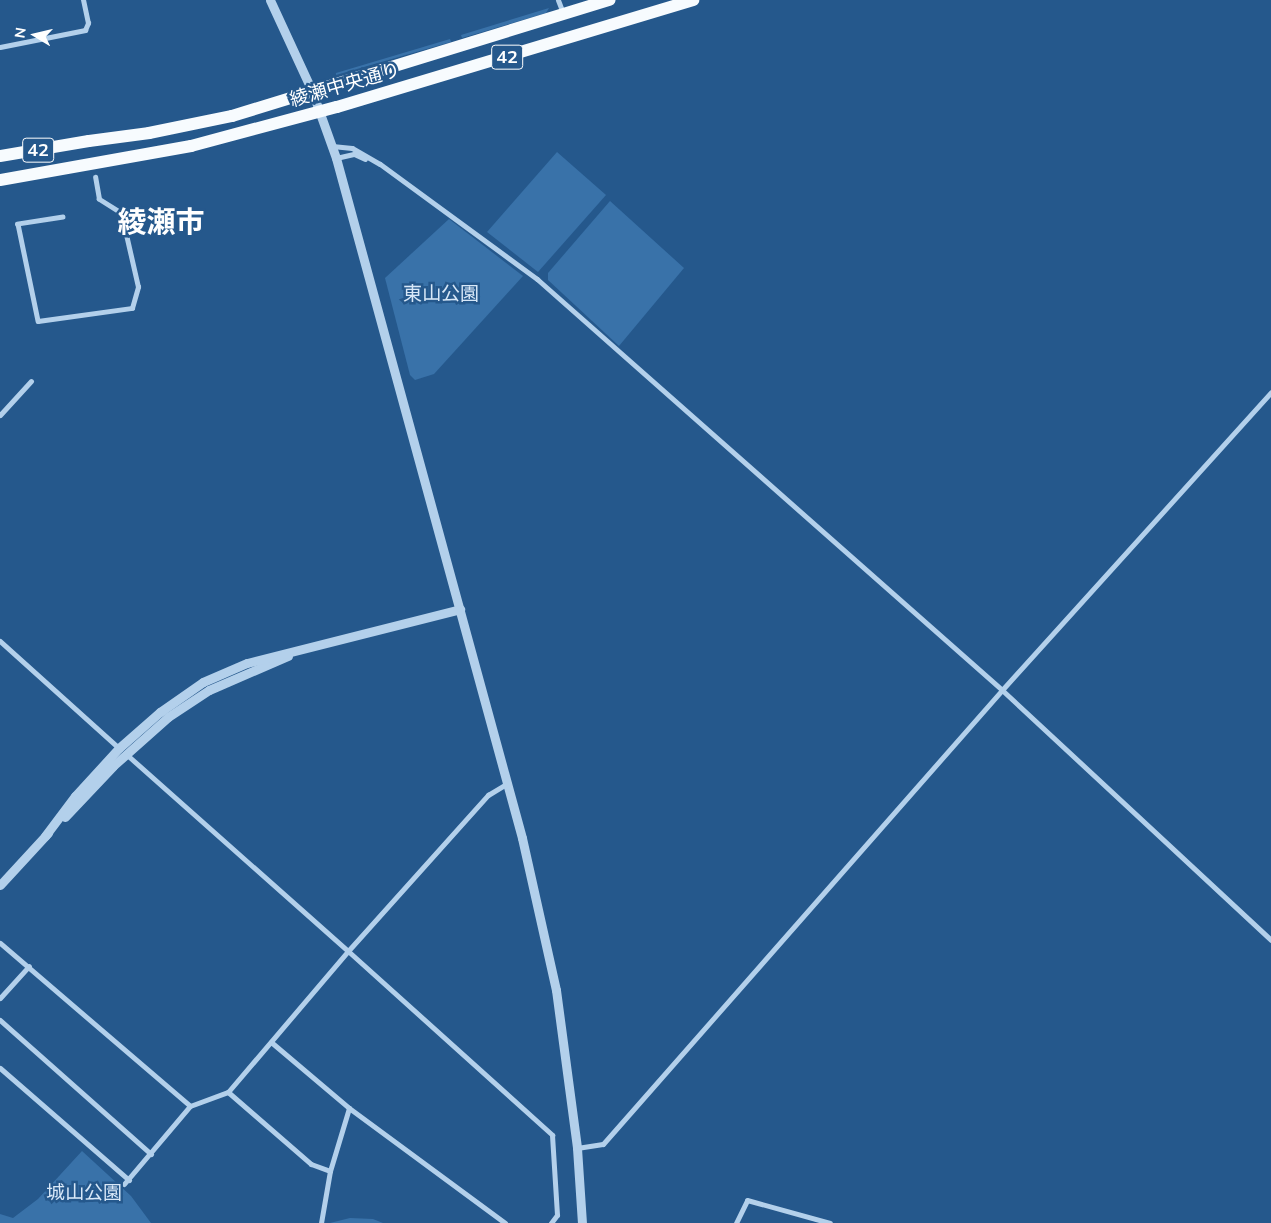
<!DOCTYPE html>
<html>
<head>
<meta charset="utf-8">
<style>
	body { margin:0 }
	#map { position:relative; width:1271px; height:1223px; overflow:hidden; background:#25588c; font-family:Mulish,"Noto Sans JP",sans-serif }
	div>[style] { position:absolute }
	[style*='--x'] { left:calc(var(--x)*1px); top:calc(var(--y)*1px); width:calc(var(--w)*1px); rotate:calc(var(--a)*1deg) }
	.green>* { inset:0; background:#3972a9 }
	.pedestrian>* { height:4.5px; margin:-2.25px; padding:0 2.25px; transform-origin:2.25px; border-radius:2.25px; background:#b3d0eb }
	.minor>* { height:5px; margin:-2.5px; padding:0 2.5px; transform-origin:2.5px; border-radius:2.5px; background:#b3d0eb }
	.tertiary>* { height:9px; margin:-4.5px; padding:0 4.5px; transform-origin:4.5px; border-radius:4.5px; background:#b3d0eb }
	.primary>* { height:12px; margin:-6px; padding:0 6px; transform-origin:6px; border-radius:6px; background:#f7fbfe }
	span { translate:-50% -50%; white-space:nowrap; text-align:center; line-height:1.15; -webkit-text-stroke:5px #25588c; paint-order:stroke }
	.shield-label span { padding:1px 4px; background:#25588c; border:1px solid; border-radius:4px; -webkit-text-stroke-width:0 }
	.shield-label { font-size:18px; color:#fff; font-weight:700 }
	.street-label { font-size:19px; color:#fff }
	.park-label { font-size:19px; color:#d8e8f8 }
	.town-label { font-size:29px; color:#fff; font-weight:700 }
	.north { position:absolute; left:10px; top:10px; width:50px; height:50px; -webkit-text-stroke:4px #25588c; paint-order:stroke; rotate:279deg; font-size:14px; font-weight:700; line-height:20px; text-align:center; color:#fff }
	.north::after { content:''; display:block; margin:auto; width:18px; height:22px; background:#fff; clip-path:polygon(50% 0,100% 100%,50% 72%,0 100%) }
</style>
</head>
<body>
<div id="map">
	<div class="green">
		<i style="clip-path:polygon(549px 8px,546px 13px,462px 38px,461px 35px)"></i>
		<i style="clip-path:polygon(450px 39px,451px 42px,336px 75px,336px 73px)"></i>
		<i style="clip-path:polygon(557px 152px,606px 195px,538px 272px,487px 232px)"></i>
		<i style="clip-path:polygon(610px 201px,684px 268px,619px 346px,548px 280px,548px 273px)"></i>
		<i style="clip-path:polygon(449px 219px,523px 276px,434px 374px,415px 380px,410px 375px,385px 278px)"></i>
		<i style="clip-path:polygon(82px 1151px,131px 1196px,151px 1223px,0 1223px,0 1214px,13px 1218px,38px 1199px)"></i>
		<i style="clip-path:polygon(350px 1218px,373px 1219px,383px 1223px,330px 1223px)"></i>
	</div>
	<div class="pedestrian">
		<i style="--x:63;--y:217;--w:46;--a:171.2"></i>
		<i style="--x:18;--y:224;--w:99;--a:78.3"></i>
		<i style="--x:38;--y:321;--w:95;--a:-7.9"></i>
		<i style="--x:132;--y:308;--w:22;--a:-74"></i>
		<i style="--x:138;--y:287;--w:76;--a:-102.9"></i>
		<i style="--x:121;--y:213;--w:26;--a:-148"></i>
		<i style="--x:99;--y:199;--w:22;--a:-100"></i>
	</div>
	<div class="minor">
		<i style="--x:558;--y:0;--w:14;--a:69"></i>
		<i style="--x:0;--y:47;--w:87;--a:-11.3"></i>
		<i style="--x:85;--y:30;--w:8;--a:-67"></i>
		<i style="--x:88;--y:23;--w:24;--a:-102"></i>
		<i style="--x:332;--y:146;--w:20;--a:6"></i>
		<i style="--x:352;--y:148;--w:32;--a:30"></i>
		<i style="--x:380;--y:164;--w:195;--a:36.2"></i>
		<i style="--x:537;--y:279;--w:621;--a:41.47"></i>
		<i style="--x:1002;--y:690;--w:367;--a:42.9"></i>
		<i style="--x:336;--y:158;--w:18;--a:-13"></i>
		<i style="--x:354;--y:154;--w:12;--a:24"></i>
		<i style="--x:0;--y:415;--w:46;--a:-47.6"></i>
		<i style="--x:0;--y:641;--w:160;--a:42"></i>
		<i style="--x:126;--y:754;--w:297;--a:41.6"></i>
		<i style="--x:348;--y:951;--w:210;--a:-48.1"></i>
		<i style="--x:488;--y:795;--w:21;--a:-31"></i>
		<i style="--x:0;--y:943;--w:250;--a:40.6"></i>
		<i style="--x:0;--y:998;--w:43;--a:-47.8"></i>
		<i style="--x:0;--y:1020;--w:202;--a:41.6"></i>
		<i style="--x:271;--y:1042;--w:102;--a:40.2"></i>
		<i style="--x:349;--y:1108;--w:194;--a:36.4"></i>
		<i style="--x:0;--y:1068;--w:171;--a:41"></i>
		<i style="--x:228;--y:1092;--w:110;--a:40.9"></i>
		<i style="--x:311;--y:1164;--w:20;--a:20"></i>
		<i style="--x:577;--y:1148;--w:26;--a:-9"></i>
		<i style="--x:603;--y:1144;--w:604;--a:-48.69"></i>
		<i style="--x:1002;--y:690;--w:401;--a:-47.9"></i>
		<i style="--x:124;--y:1184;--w:102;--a:-49.8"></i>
		<i style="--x:190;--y:1106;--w:40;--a:-20.2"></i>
		<i style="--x:228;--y:1092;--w:185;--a:-49.6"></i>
		<i style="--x:348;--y:951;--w:275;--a:42"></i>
		<i style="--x:552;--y:1135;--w:80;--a:86.4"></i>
		<i style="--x:557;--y:1215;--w:10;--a:127"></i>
		<i style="--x:321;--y:1223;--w:53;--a:-80.2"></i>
		<i style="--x:330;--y:1171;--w:66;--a:-73.2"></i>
		<i style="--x:736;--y:1223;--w:25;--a:-64"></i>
		<i style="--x:747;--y:1200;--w:86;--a:15.5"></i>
	</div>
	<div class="tertiary">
		<i style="--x:270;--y:0;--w:100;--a:65.2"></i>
		<i style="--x:312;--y:91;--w:71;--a:70.3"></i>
		<i style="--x:336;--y:158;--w:705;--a:74.7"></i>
		<i style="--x:522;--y:838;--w:156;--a:77.4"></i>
		<i style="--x:556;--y:990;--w:159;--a:82.4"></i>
		<i style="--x:577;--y:1148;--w:75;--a:86.2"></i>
		<i style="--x:65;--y:817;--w:70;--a:-46.7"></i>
		<i style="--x:113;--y:766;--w:74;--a:-41.7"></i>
		<i style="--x:168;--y:717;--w:49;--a:-33.4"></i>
		<i style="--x:209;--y:690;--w:86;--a:-23.3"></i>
		<i style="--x:45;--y:836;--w:50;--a:-53.1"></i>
		<i style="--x:75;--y:796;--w:65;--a:-47.5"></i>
		<i style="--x:119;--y:748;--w:55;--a:-41.3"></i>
		<i style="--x:160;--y:712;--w:52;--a:-34.9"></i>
		<i style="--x:203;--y:682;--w:48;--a:-23.4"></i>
		<i style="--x:247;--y:663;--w:220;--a:-14.2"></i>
		<i style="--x:0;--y:885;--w:71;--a:-47.3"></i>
	</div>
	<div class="primary">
		<i style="--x:0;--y:156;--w:90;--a:-9.6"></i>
		<i style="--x:89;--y:141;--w:61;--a:-7.6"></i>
		<i style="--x:149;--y:133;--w:85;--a:-11.6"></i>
		<i style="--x:232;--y:116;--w:395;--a:-17.1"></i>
		<i style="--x:0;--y:180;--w:194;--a:-10.1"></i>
		<i style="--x:191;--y:146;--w:151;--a:-15"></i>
		<i style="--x:337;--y:107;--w:372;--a:-16.7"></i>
	</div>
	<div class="shield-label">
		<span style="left:507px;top:57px">42</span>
		<span style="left:38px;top:150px">42</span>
	</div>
	<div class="street-label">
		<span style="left:345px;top:85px;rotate:-16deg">綾瀬中央通り</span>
	</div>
	<div class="park-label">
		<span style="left:441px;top:294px">東山公園</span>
		<span style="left:84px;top:1193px">城山公園</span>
	</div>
	<div class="town-label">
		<span style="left:161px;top:222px">綾瀬市</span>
	</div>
	<div class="north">N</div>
</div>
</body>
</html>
